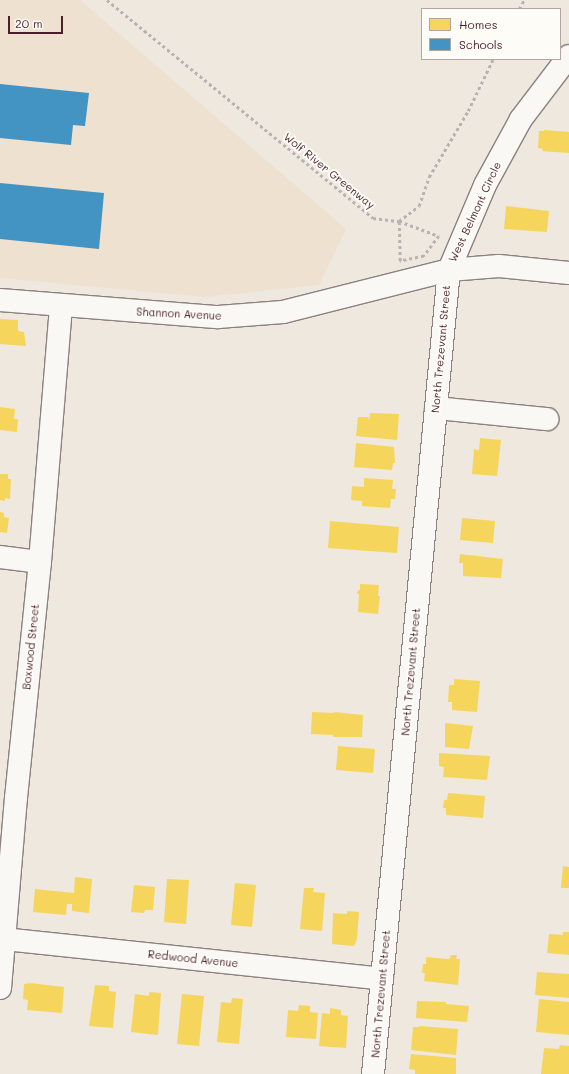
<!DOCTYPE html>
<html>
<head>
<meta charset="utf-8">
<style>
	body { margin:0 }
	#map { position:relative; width:569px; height:1074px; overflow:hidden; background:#eee8de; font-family:Mali,sans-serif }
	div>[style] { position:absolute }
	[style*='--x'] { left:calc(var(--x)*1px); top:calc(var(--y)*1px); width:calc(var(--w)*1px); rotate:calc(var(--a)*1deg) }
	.built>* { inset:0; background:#eee1cf }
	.homes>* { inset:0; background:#f6d55c }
	.schools>* { inset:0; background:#4393c3 }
	.path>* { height:2.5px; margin-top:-1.25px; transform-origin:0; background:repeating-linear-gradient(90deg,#b8b3b2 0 3px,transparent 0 6px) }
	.roads { filter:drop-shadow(1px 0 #8c817f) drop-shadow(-1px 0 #8c817f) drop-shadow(0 1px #8c817f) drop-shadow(0 -1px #8c817f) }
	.minor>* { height:22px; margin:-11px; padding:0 11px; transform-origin:11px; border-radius:11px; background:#f9f8f5 }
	span { translate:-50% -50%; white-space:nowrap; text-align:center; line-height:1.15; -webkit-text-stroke:4px #fdfcf7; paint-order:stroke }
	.street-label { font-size:11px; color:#4a1f2b }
	.legend { position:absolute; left:421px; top:8px; width:140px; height:52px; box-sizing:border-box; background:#fdfcf7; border:1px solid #b5a4a5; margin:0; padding:5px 7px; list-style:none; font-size:12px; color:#4a1f2b }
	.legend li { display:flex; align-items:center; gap:8px; height:20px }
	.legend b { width:20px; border:1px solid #b5a4a5 }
	.scale { position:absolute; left:8px; top:16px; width:55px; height:18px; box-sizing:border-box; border:2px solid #4a1f2b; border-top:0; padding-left:5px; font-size:12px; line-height:14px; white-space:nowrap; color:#4a1f2b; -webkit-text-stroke:3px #fdfcf7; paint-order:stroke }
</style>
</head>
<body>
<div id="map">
	<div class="built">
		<i style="clip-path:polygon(0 0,80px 0,346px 229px,319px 285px,205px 297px,0 278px)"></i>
	</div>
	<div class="homes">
		<i style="clip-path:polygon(544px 130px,569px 132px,569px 153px,542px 151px,543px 149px,538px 148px,539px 131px,544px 131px)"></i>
		<i style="clip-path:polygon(506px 206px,549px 211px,547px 232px,504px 229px)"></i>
		<i style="clip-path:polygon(0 319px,18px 320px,18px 331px,24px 332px,26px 346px,0 344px)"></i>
		<i style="clip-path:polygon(0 407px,15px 409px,14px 419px,18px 419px,17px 432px,0 430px)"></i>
		<i style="clip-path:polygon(370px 413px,399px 414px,397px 440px,356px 436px,358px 417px,368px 417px,369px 420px)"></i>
		<i style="clip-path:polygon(480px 438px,501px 440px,497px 476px,472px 474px,474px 449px,479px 450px)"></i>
		<i style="clip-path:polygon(356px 443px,394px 447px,395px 463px,393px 463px,392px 470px,354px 467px)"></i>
		<i style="clip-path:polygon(0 474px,8px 474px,8px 479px,11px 479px,10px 499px,5px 498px,5px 501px,0 500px)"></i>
		<i style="clip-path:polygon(364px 478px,393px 480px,392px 489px,396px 489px,395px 499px,391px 499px,390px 508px,362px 506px,362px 501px,351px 500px,352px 486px,364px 487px)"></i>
		<i style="clip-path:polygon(0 512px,4px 513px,4px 517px,9px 518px,7px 533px,0 532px)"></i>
		<i style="clip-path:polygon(462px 518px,495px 521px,493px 543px,460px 540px)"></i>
		<i style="clip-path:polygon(330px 521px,399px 527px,397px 553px,328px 548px)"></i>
		<i style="clip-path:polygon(460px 554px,503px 559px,501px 578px,463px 576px,463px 563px,459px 563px)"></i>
		<i style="clip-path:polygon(360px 584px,379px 585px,378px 596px,380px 596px,378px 614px,358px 612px,359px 594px,357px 594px,358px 590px,360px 590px)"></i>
		<i style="clip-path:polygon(454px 679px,480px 681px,477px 712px,452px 710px,452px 702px,448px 702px,449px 685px,454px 685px)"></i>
		<i style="clip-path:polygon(312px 712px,334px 713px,334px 712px,363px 715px,362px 737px,333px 737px,333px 735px,311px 734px)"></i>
		<i style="clip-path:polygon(445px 723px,473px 726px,469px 749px,445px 747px)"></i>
		<i style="clip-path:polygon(338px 746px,375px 749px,373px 773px,336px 770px)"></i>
		<i style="clip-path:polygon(439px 753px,490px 756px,487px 780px,443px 777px,444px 767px,439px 766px)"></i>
		<i style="clip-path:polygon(448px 793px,485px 796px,483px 818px,446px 815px,446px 808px,443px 808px,444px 800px,447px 800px)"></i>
		<i style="clip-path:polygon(563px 866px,569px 867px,569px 888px,561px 888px)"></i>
		<i style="clip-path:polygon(75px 877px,92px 879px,89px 913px,72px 911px,72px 904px,67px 904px,66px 915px,33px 912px,35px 889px,74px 893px)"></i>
		<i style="clip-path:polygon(167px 879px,189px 880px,186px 924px,164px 922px)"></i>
		<i style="clip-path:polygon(235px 883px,256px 885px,252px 927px,231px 925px)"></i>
		<i style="clip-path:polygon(134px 885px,155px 887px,153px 910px,145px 910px,144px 913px,131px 912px)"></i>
		<i style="clip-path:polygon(304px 888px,314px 888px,313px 892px,325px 893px,322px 931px,300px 929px)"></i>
		<i style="clip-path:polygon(347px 911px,359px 912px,357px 939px,354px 946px,332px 944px,333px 913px,347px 914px)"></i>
		<i style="clip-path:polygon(563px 932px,569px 932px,569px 955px,547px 953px,549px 934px,563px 935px)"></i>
		<i style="clip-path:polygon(451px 955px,457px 955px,456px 959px,460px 959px,458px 985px,424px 981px,425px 973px,422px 973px,423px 964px,426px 964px,426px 957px,448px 959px,450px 958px)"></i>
		<i style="clip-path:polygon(537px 972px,569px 974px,569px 998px,535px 995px)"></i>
		<i style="clip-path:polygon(30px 983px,64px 987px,62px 1013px,27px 1010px,28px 1000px,23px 999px,24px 984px)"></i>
		<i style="clip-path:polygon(95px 985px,109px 986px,109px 991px,116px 992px,113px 1028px,89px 1026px)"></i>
		<i style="clip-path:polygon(149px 992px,161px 993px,158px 1035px,131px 1032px,135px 994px,149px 996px)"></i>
		<i style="clip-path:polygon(182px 994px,204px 996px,199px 1046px,177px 1044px)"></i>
		<i style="clip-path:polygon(232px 998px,243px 999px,239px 1044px,217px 1042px,221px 1002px,231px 1003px)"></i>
		<i style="clip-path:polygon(539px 999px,569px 1002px,569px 1035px,536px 1032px)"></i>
		<i style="clip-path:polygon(417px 1001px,446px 1002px,446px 1004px,469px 1006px,467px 1022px,416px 1018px)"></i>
		<i style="clip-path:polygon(299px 1005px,310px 1006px,310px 1012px,318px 1013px,316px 1039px,286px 1037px,288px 1010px,298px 1011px)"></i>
		<i style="clip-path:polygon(330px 1008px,341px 1010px,341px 1015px,348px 1016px,346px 1048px,319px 1046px,322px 1013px,330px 1014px)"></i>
		<i style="clip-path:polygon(419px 1026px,458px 1029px,456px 1055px,411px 1050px,413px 1027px,419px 1027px)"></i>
		<i style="clip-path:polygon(560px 1045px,569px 1046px,569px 1074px,541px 1074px,544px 1048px,559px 1049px)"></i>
		<i style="clip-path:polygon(411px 1054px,456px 1058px,456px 1074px,415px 1074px,415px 1070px,409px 1069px)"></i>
	</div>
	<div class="schools">
		<i style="clip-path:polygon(0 84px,89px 93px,85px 126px,73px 125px,71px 145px,0 138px)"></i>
		<i style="clip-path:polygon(0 183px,104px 193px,99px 249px,0 239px)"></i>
	</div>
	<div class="path">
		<i style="--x:107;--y:0;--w:344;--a:39.3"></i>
		<i style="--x:373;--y:218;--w:26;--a:7"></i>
		<i style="--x:399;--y:221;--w:25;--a:-37"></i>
		<i style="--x:419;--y:206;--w:31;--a:-71"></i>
		<i style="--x:429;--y:177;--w:77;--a:-59.4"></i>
		<i style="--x:468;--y:111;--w:58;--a:-64.3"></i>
		<i style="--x:519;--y:9;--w:10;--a:-61"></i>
		<i style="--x:399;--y:221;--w:43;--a:20.6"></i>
		<i style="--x:439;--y:236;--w:25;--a:127"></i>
		<i style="--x:424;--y:256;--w:25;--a:168"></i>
		<i style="--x:400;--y:261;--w:40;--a:-91.4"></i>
	</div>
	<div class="roads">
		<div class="minor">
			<i style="--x:0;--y:300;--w:219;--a:4.5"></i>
			<i style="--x:218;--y:317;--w:65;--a:-4.4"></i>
			<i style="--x:283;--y:312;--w:171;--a:-14.2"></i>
			<i style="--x:449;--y:270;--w:50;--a:-4.6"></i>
			<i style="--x:499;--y:266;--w:70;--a:5.7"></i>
			<i style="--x:436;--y:408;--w:112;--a:5.7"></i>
			<i style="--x:0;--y:557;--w:40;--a:7.1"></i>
			<i style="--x:4;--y:939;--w:380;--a:6"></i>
			<i style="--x:0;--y:988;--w:191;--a:-85.2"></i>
			<i style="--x:16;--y:798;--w:237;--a:-84.2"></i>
			<i style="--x:40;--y:562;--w:257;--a:-85.3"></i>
			<i style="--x:373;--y:1074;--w:808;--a:-84.6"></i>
			<i style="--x:449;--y:270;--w:92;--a:-67"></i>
			<i style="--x:485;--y:185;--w:75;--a:-61.4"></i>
			<i style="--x:521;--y:119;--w:79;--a:-52.7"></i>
		</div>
	</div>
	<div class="street-label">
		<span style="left:329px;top:171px;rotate:39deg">Wolf River Greenway</span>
		<span style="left:475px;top:212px;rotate:-65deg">West Belmont Circle</span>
		<span style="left:179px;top:314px;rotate:3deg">Shannon Avenue</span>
		<span style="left:441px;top:349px;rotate:-85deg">North Trezevant Street</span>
		<span style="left:31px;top:647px;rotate:-84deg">Boxwood Street</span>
		<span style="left:411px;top:672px;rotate:-85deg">North Trezevant Street</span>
		<span style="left:193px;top:959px;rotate:6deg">Redwood Avenue</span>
		<span style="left:381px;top:994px;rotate:-85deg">North Trezevant Street</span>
	</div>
	<ul class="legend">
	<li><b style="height:11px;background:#f6d55c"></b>Homes</li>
	<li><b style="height:11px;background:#4393c3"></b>Schools</li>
	</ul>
	<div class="scale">20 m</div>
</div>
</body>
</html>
